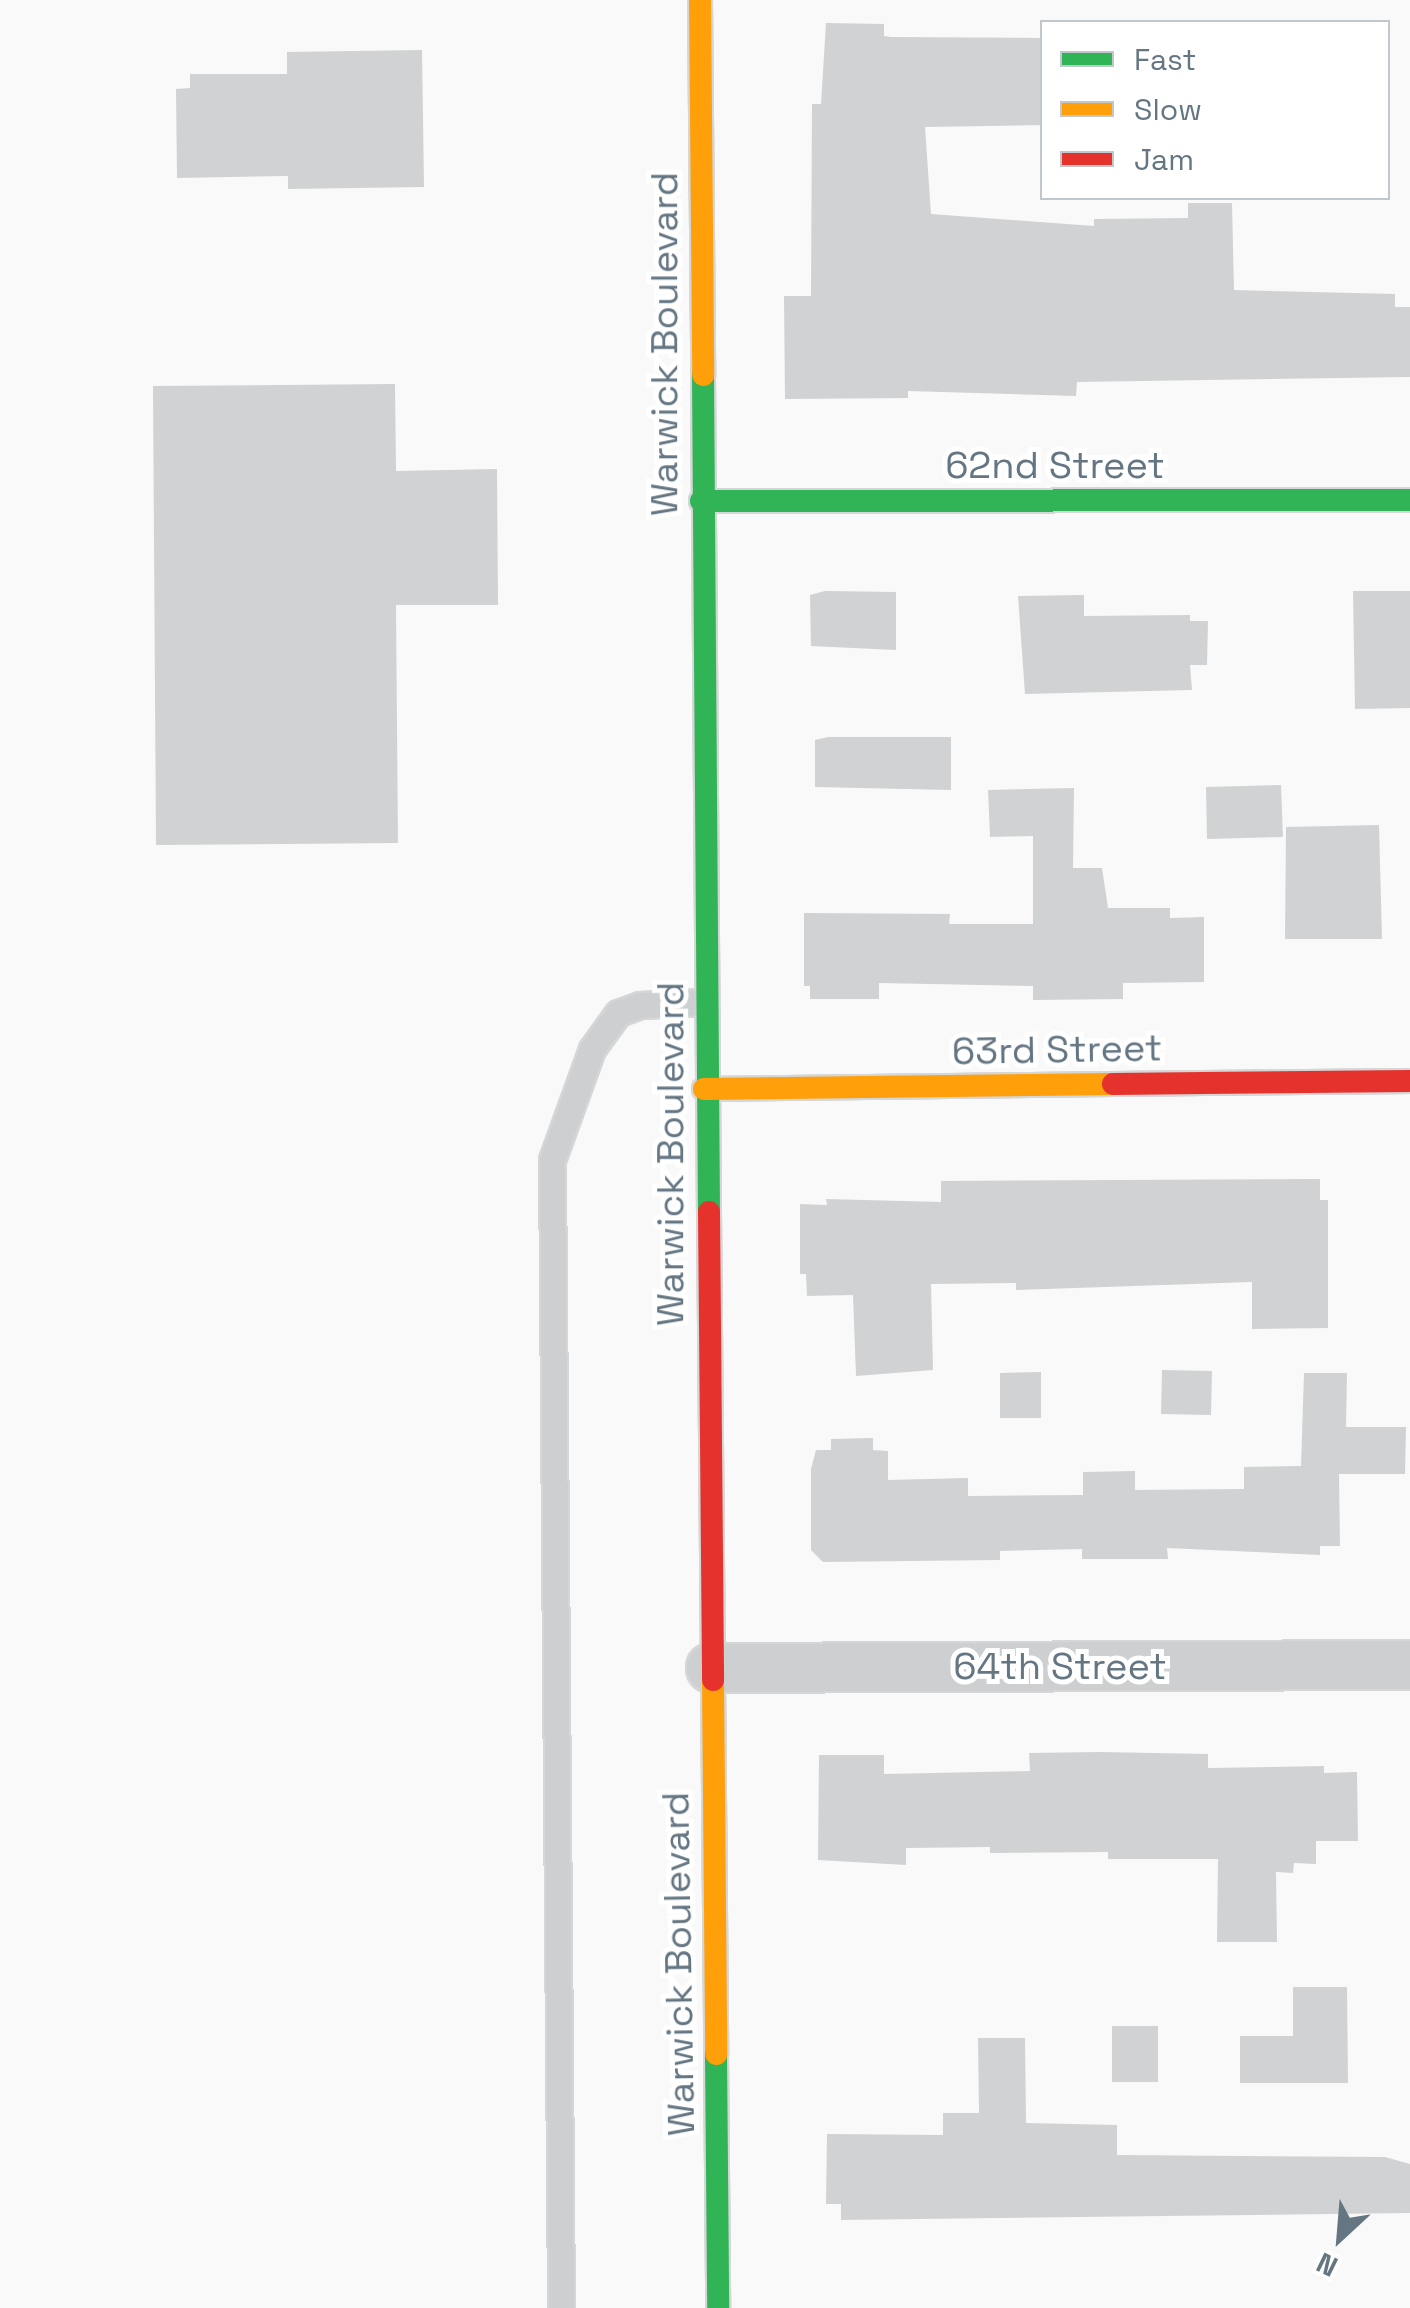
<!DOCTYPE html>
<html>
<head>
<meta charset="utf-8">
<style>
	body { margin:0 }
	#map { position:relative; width:1410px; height:2308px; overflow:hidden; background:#f9f9f9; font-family:"Space Grotesk",sans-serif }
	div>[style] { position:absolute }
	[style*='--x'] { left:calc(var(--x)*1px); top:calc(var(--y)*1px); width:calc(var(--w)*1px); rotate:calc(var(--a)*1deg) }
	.building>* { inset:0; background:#d0d2d3 }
	.roads { filter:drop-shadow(2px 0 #d5d6d7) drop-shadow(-2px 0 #d5d6d7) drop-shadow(0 2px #d5d6d7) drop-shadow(0 -2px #d5d6d7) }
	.lane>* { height:25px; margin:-12.5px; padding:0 12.5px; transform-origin:12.5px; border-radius:12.5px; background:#cecfd0 }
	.street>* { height:48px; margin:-24px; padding:0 24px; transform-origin:24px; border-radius:24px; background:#cecfd0 }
	.fast>* { height:22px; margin:-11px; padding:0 11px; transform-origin:11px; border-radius:11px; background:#30b455 }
	.slow>* { height:22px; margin:-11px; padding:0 11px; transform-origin:11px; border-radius:11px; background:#ff9f0a }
	.jam>* { height:22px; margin:-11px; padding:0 11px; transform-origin:11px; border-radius:11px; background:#e5322d }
	span { translate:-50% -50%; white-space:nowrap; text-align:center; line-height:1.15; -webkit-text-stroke:10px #fff; paint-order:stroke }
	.street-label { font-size:38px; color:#657683 }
	.legend { position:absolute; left:1040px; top:20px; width:350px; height:180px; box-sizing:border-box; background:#fff; border:2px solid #c1c8cd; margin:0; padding:12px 18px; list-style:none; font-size:30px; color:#657683 }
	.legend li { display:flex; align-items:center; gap:20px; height:50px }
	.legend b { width:50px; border:2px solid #c1c8cd }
	.north { position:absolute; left:1290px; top:2188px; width:100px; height:100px; -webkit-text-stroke:8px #fff; paint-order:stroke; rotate:206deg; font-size:28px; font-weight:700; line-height:40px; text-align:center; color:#657683 }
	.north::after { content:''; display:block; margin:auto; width:35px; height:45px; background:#657683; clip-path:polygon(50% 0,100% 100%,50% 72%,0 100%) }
</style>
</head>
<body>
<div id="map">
	<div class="building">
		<i style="clip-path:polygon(826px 23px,884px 24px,884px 36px,891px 37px,1042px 38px,1042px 125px,925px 127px,931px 214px,1094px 226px,1094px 219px,1188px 218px,1188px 203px,1232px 203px,1234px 290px,1395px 294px,1395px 307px,1410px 307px,1410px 377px,1077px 382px,1076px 396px,908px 391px,908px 398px,785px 399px,784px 296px,811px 296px,812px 104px,821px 104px)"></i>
		<i style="clip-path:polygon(422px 50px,424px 187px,288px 189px,288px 176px,177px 178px,176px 89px,190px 88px,190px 74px,287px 74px,287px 52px)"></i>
		<i style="clip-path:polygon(395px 384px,396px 471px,497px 469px,498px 605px,396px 605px,398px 843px,156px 845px,153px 386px)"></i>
		<i style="clip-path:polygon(825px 591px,896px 592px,896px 650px,811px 646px,810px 595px)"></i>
		<i style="clip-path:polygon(1353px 591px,1410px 591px,1410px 708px,1355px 709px)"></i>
		<i style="clip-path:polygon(1084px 595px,1084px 616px,1190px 615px,1190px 621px,1208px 621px,1207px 665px,1190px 665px,1192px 690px,1025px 694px,1018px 596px)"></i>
		<i style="clip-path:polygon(828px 737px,951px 737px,951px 790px,815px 787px,815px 740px)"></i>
		<i style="clip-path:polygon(1281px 785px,1283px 837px,1207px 839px,1206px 787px)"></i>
		<i style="clip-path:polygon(1074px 788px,1073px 868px,1102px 868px,1108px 908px,1170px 908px,1170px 918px,1204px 917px,1204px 982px,1123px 983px,1123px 999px,1033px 1000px,1033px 986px,879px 983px,879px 999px,810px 999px,810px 986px,804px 986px,804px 913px,950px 914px,949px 924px,1033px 924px,1033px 836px,990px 837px,988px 790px)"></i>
		<i style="clip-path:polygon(1379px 825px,1382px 939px,1285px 939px,1286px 827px)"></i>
		<i style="clip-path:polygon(1320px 1179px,1320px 1200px,1328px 1200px,1328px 1328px,1252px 1329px,1252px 1282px,1016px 1290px,1016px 1283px,931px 1284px,933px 1370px,856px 1376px,853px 1295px,807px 1296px,806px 1274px,800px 1274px,800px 1204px,827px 1205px,826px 1199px,941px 1202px,941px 1181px)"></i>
		<i style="clip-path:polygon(1162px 1370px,1212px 1371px,1211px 1415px,1161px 1414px)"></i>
		<i style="clip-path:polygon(1041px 1372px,1041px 1418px,1000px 1418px,1000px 1373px)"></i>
		<i style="clip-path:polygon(1304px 1373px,1347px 1373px,1346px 1427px,1406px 1427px,1405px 1474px,1339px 1474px,1340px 1546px,1320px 1546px,1320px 1555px,1167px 1548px,1168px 1559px,1082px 1559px,1082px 1549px,1000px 1551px,1000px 1560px,823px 1562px,811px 1550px,811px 1469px,816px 1450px,831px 1450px,831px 1439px,873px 1438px,873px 1450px,888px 1451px,888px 1480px,968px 1478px,968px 1496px,1083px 1495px,1083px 1472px,1135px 1471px,1135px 1490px,1244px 1489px,1244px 1467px,1301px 1466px)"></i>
		<i style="clip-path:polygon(1100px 1752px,1208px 1754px,1208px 1768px,1324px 1766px,1324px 1773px,1357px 1772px,1358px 1841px,1316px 1841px,1316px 1864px,1294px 1863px,1293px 1873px,1276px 1872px,1277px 1942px,1217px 1942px,1218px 1859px,1108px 1859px,1108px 1852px,990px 1853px,990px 1847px,906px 1848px,906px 1865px,818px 1860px,819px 1755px,884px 1755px,884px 1774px,1030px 1771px,1029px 1753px)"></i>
		<i style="clip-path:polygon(1293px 1987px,1347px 1987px,1348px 2083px,1240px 2083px,1240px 2036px,1293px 2036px)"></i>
		<i style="clip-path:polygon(1112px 2026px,1158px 2026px,1158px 2082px,1112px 2082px)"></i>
		<i style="clip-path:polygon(978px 2038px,1025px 2038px,1026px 2123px,1117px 2125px,1117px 2155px,1385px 2157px,1410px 2164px,1410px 2213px,841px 2220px,841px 2204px,826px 2204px,827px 2134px,943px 2135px,943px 2113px,979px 2113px)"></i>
	</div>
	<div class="roads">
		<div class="lane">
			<i style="--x:561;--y:2308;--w:1148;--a:-90.45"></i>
			<i style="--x:552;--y:1160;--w:118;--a:-70.2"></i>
			<i style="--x:592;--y:1049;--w:44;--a:-54.2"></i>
			<i style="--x:618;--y:1013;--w:23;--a:-20"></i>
			<i style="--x:640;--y:1005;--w:64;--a:-2.7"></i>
		</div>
		<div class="street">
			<i style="--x:711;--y:1668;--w:699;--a:-0.25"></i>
		</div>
		<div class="fast">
			<i style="--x:703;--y:375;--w:837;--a:89.59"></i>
			<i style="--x:701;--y:501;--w:709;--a:-0.08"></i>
			<i style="--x:716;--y:2054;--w:254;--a:89.5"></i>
		</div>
		<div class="slow">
			<i style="--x:700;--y:0;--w:375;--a:89.5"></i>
			<i style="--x:704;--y:1089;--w:409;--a:-0.7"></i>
			<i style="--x:713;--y:1680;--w:374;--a:89.5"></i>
		</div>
		<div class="jam">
			<i style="--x:1113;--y:1084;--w:297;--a:-0.6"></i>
			<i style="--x:709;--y:1212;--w:468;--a:89.5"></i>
		</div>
	</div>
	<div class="street-label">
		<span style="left:665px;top:344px;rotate:-90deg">Warwick Boulevard</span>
		<span style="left:1055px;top:466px">62nd Street</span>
		<span style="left:1057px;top:1050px;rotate:-1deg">63rd Street</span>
		<span style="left:671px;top:1154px;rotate:-90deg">Warwick Boulevard</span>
		<span style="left:1060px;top:1667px">64th Street</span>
		<span style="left:679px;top:1964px;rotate:-91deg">Warwick Boulevard</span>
	</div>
	<ul class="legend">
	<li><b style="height:12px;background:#30b455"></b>Fast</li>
	<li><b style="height:12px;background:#ff9f0a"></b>Slow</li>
	<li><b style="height:12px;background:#e5322d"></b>Jam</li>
	</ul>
	<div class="north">N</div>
</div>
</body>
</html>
